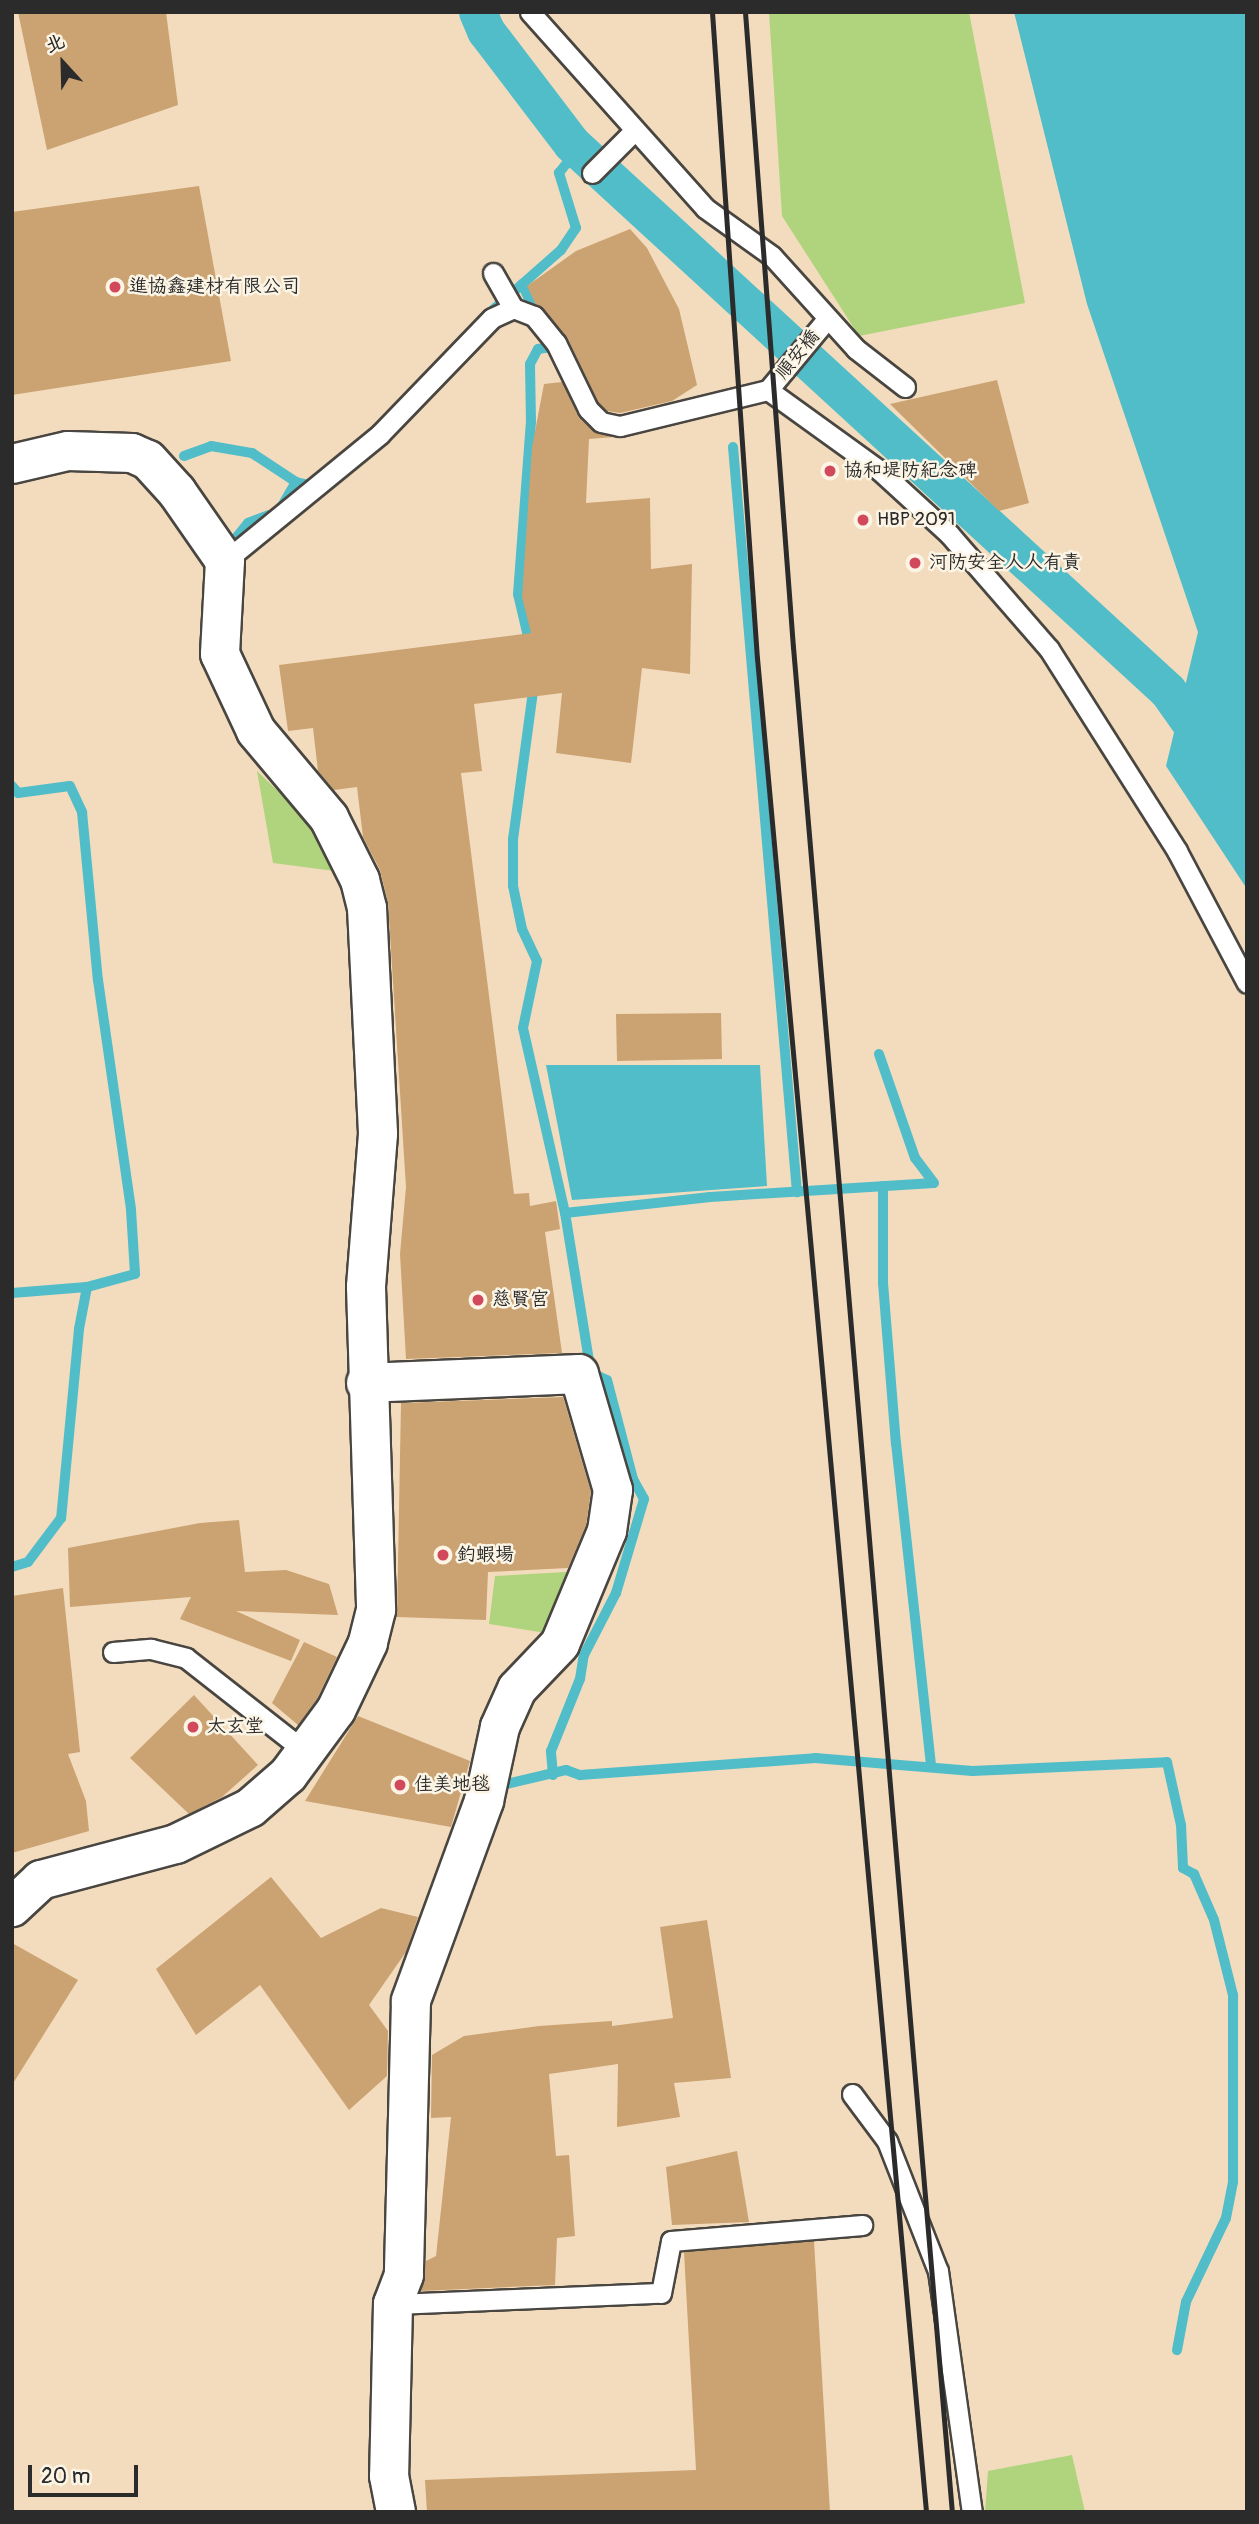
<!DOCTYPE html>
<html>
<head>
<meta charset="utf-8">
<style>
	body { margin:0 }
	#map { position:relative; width:1259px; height:2524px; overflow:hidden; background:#f3dcbd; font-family:Pangolin,"LXGW WenKai TC",sans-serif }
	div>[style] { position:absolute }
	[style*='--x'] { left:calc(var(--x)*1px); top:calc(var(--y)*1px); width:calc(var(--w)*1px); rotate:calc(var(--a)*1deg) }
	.green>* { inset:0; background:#b0d47d }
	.water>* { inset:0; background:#50bdc9 }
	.stream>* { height:10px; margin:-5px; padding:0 5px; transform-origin:5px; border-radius:5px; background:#50bdc9 }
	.canal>* { height:38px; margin:-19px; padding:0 19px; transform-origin:19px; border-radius:19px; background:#50bdc9 }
	.building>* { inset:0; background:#cba271 }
	.roads { filter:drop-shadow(2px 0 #494641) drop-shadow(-2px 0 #494641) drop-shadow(0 2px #494641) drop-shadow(0 -2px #494641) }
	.lane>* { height:19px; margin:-9.5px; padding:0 9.5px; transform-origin:9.5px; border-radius:9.5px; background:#fff }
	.street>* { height:38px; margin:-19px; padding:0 19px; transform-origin:19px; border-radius:19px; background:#fff }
	.rail>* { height:5px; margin:-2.5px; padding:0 2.5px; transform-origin:2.5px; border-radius:2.5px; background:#2b2b2b }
	.dots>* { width:19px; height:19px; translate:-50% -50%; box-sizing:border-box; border:4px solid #fcf5e5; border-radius:50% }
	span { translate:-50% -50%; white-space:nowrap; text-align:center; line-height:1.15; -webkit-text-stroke:5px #fcf5e5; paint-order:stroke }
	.poi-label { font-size:19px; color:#2b2b2b }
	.left { translate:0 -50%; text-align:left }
	.street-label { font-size:19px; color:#2b2b2b }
	.frame { position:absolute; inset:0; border:14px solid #2b2b2b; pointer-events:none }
	.north { position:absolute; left:28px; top:28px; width:70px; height:70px; -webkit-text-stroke:5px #fcf5e5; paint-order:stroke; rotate:338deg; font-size:19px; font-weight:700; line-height:28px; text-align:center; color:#2b2b2b }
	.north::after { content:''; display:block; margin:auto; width:24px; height:32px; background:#2b2b2b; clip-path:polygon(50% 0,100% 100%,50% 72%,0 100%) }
	.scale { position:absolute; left:28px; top:2465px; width:110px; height:32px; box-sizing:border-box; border:4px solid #2b2b2b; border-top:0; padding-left:9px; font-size:21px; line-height:24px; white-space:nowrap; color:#2b2b2b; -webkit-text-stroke:5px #fcf5e5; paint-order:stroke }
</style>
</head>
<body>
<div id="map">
	<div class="green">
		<i style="clip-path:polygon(769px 12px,969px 12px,1025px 303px,859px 336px,782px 216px)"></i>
		<i style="clip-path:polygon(257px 771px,306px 818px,342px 872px,273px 863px)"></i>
		<i style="clip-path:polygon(601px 1570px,571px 1637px,489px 1624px,495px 1576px)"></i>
		<i style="clip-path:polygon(1072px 2455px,1085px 2512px,985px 2512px,988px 2471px)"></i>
	</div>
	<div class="water">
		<i style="clip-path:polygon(1014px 12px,1247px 12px,1247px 889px,1166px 766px,1198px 632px,1087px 304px)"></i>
		<i style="clip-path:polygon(546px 1065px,760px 1065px,767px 1186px,572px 1200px)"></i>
	</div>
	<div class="stream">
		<i style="--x:522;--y:284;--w:35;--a:65"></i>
		<i style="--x:487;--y:315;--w:98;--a:-41.3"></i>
		<i style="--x:561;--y:250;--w:27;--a:-56"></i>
		<i style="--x:576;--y:228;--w:58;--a:-107.2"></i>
		<i style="--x:559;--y:173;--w:31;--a:-52"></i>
		<i style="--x:733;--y:447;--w:748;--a:85.09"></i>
		<i style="--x:184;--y:456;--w:29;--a:-20"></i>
		<i style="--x:211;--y:446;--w:42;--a:9.7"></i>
		<i style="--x:252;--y:453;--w:53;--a:33.4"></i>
		<i style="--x:296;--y:482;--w:13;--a:13"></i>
		<i style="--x:309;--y:485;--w:9;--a:-21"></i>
		<i style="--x:282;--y:506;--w:28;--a:-60"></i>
		<i style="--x:227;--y:549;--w:33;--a:-51"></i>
		<i style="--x:248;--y:523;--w:22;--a:-21"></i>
		<i style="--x:530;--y:645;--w:52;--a:-103.2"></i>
		<i style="--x:518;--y:594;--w:172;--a:-85.7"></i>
		<i style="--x:531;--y:422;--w:58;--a:-91"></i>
		<i style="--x:530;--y:364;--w:17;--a:-62"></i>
		<i style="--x:538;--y:349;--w:13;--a:-9"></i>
		<i style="--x:551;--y:347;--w:11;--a:-112"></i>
		<i style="--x:534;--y:684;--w:156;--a:97.7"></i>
		<i style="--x:513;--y:839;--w:47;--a:90"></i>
		<i style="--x:513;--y:886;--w:44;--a:78.2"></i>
		<i style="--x:522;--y:929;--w:35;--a:65"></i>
		<i style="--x:537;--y:961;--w:68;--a:101.8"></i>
		<i style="--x:523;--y:1028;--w:190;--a:77.2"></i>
		<i style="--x:565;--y:1213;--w:146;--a:-6.3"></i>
		<i style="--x:710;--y:1197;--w:224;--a:-3.6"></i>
		<i style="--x:934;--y:1183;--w:31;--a:-127"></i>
		<i style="--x:915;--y:1158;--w:110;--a:-109.1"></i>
		<i style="--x:12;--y:786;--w:9;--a:49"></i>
		<i style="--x:18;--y:793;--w:52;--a:-7.7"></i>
		<i style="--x:70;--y:786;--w:29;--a:65"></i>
		<i style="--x:82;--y:812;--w:169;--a:84.6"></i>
		<i style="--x:98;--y:980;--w:232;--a:81.8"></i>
		<i style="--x:131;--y:1210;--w:64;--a:86.4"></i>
		<i style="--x:135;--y:1274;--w:50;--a:164.8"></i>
		<i style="--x:87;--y:1287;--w:43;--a:100.8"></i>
		<i style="--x:79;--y:1329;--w:190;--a:95.4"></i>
		<i style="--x:61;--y:1518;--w:55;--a:126.9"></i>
		<i style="--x:28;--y:1562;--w:17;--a:163"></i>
		<i style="--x:883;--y:1186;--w:97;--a:90"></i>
		<i style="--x:883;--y:1283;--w:161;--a:85.4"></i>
		<i style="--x:896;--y:1443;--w:324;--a:83.8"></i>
		<i style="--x:12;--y:1293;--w:75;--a:-4.6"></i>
		<i style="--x:553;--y:1775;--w:24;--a:-95"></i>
		<i style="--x:551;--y:1751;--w:78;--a:-68.1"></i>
		<i style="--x:580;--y:1679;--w:24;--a:-81"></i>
		<i style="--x:584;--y:1655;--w:70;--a:-62.7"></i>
		<i style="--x:616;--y:1593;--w:98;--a:-73.4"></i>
		<i style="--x:644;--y:1499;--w:23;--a:-119"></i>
		<i style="--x:633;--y:1479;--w:102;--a:-104.7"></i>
		<i style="--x:607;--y:1380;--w:17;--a:-156"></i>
		<i style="--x:591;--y:1373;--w:162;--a:-99.2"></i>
		<i style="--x:506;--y:1784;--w:62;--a:-13.1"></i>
		<i style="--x:566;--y:1770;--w:15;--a:20"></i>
		<i style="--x:580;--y:1775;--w:236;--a:-4.1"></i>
		<i style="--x:815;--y:1758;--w:158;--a:4.7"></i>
		<i style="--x:972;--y:1771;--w:195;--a:-2.6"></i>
		<i style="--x:1167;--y:1762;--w:65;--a:77.5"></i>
		<i style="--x:1181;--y:1825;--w:43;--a:87.3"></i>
		<i style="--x:1183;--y:1868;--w:13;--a:29"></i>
		<i style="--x:1194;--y:1874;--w:50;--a:66.5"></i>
		<i style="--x:1214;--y:1920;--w:77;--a:75.8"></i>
		<i style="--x:1233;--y:1995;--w:187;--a:90"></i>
		<i style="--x:1233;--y:2182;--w:37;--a:101"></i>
		<i style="--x:1226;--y:2218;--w:93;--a:115.5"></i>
		<i style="--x:1186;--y:2302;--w:49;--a:100.6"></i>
	</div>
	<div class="canal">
		<i style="--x:478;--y:12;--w:21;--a:67"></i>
		<i style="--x:486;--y:31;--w:142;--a:52.7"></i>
		<i style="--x:572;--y:144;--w:809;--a:42.55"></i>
		<i style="--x:1168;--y:691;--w:136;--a:54.6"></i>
	</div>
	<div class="building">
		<i style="clip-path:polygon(18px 12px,166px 12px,178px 105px,47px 150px)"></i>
		<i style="clip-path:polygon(199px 186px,231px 361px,12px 395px,12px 212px)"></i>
		<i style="clip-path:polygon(630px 229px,647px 248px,679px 309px,697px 385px,672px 401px,620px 413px,607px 411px,598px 402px,567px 337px,535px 303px,527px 286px,576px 251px)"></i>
		<i style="clip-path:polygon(997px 380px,1029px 503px,999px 511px,890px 404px)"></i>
		<i style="clip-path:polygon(562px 382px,579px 418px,593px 431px,614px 437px,589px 439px,586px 503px,650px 498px,651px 569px,692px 564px,690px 674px,642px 668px,631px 763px,556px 753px,562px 693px,474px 704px,482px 771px,461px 773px,514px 1194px,529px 1193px,530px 1206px,556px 1201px,560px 1229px,545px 1232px,562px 1353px,406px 1359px,400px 1254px,406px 1187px,388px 903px,380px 870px,363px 837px,357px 787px,334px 790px,318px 771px,313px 728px,288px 731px,279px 665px,531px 633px,522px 597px,532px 447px,544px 384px)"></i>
		<i style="clip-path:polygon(721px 1013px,722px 1059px,617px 1061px,616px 1014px)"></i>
		<i style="clip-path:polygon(563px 1397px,591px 1492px,586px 1525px,568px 1568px,488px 1572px,486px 1620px,397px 1617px,401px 1403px)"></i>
		<i style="clip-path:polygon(239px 1520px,245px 1572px,286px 1570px,329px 1584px,338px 1615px,236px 1611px,300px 1640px,291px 1661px,180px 1619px,191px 1597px,70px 1607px,68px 1548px,200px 1523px)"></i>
		<i style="clip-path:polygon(63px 1588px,80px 1752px,68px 1754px,86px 1801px,89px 1831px,12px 1853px,12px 1596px)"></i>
		<i style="clip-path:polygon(304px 1642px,337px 1657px,317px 1699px,298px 1725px,272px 1703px)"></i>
		<i style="clip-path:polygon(194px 1695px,258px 1765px,222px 1797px,189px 1814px,130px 1758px)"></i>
		<i style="clip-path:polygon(358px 1716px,470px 1761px,451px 1827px,305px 1801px)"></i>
		<i style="clip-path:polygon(271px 1877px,321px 1938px,381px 1908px,418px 1917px,406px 1952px,369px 2005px,388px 2031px,387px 2076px,349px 2110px,260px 1985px,196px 2035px,156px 1969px)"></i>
		<i style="clip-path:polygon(707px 1920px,731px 2078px,674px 2083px,680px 2117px,617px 2127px,618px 2064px,549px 2074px,556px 2156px,569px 2155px,575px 2236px,557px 2238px,555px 2285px,421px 2291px,426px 2261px,436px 2256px,451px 2117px,431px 2118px,432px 2055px,464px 2036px,539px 2026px,612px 2021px,612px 2026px,673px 2018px,660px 1927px)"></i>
		<i style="clip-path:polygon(12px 1943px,78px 1980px,12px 2085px)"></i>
		<i style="clip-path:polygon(737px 2151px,749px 2222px,672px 2225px,666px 2167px)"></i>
		<i style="clip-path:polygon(814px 2241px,830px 2512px,427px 2512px,425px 2480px,696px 2470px,684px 2252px)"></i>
	</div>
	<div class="roads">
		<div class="lane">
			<i style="--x:530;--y:12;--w:263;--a:48.2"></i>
			<i style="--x:705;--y:208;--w:82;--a:35.6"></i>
			<i style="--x:772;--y:256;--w:125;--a:47.9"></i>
			<i style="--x:856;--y:349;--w:62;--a:37.8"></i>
			<i style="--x:592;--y:173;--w:59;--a:-45"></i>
			<i style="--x:493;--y:273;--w:40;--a:60.3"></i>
			<i style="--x:768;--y:390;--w:137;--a:35.8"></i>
			<i style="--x:879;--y:470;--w:95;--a:42.4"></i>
			<i style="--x:949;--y:534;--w:152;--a:49"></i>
			<i style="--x:1049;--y:649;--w:239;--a:57.6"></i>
			<i style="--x:1177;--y:851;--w:149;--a:62.1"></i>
			<i style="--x:768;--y:390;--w:92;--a:-50.3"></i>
			<i style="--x:225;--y:561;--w:200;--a:-39.3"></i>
			<i style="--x:380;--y:434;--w:161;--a:-46"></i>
			<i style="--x:492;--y:318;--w:23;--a:-25"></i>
			<i style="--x:513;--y:308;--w:22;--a:21"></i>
			<i style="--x:534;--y:316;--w:35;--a:51"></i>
			<i style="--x:556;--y:343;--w:73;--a:64.1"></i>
			<i style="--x:588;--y:409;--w:18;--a:45"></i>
			<i style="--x:601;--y:422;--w:19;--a:12"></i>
			<i style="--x:620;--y:426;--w:152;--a:-13.7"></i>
			<i style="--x:113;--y:1652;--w:38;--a:-5"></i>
			<i style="--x:151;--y:1649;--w:36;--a:14"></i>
			<i style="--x:186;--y:1658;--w:152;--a:38.1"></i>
			<i style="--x:852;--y:2094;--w:59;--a:53.3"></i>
			<i style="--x:887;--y:2141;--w:140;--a:68.6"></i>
			<i style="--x:938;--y:2271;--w:243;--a:82"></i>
			<i style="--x:393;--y:2304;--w:268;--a:-2.4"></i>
			<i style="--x:661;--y:2293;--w:53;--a:-79.1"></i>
			<i style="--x:671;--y:2241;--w:192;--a:-4.8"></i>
		</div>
		<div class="street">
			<i style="--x:12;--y:464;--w:57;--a:-13.1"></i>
			<i style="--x:68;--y:451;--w:64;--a:1.8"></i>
			<i style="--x:132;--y:453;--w:17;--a:24"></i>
			<i style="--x:148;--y:460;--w:43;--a:47.8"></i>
			<i style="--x:177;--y:492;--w:84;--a:55.2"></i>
			<i style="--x:225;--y:561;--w:93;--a:93.1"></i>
			<i style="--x:220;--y:654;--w:85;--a:64.9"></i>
			<i style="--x:256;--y:731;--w:114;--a:50"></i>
			<i style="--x:329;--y:818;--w:69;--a:63.4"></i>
			<i style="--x:360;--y:880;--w:29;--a:76"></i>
			<i style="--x:367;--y:908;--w:226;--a:87.2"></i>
			<i style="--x:378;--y:1134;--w:153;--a:94.5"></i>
			<i style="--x:366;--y:1287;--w:323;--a:88.2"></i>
			<i style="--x:376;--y:1610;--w:34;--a:104"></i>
			<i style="--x:368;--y:1643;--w:74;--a:115.5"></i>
			<i style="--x:336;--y:1710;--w:81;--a:126.4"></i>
			<i style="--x:288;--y:1775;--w:50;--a:139"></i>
			<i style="--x:250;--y:1808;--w:82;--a:154.1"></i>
			<i style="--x:176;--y:1844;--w:140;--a:165.1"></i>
			<i style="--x:41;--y:1880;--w:40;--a:137"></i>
			<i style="--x:366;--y:1383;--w:213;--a:-2.4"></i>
			<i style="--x:579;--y:1374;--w:121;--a:73.7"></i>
			<i style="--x:613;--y:1490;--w:41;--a:98.3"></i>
			<i style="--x:607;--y:1531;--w:122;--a:112.6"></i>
			<i style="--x:560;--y:1644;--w:62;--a:133.7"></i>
			<i style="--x:517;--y:1689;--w:42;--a:114.1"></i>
			<i style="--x:500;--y:1727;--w:76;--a:102.2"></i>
			<i style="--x:484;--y:1801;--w:213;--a:110.1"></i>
			<i style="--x:411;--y:2001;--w:274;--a:91.5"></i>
			<i style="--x:404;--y:2275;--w:31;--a:111"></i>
			<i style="--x:393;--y:2304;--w:172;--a:91.3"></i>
			<i style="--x:389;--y:2476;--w:37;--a:79"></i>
		</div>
	</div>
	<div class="rail">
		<i style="--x:712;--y:12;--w:648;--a:86.02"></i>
		<i style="--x:757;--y:658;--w:1862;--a:84.79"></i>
		<i style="--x:745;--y:12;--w:637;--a:85.68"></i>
		<i style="--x:793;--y:647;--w:1872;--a:85.13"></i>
	</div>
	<div class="dots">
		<i style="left:115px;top:287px;background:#d1495b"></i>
		<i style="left:830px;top:471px;background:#d1495b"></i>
		<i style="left:863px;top:520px;background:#d1495b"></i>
		<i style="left:915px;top:563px;background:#d1495b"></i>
		<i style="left:478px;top:1300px;background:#d1495b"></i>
		<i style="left:443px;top:1555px;background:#d1495b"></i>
		<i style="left:193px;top:1727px;background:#d1495b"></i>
		<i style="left:400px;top:1785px;background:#d1495b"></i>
	</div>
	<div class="poi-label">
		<span class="left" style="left:129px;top:287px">進協鑫建材有限公司</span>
		<span class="left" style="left:844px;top:471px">協和堤防紀念碑</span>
		<span class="left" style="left:877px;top:520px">HBP 2091</span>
		<span class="left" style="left:929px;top:563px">河防安全人人有責</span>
		<span class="left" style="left:492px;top:1300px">慈賢宮</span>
		<span class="left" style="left:457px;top:1555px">釣蝦場</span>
		<span class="left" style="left:207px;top:1727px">太玄堂</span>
		<span class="left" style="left:414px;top:1785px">佳美地毯</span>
	</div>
	<div class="street-label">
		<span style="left:798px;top:355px;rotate:-51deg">順安橋</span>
	</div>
	<div class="frame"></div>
	<div class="north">北</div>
	<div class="scale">20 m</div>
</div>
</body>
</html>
